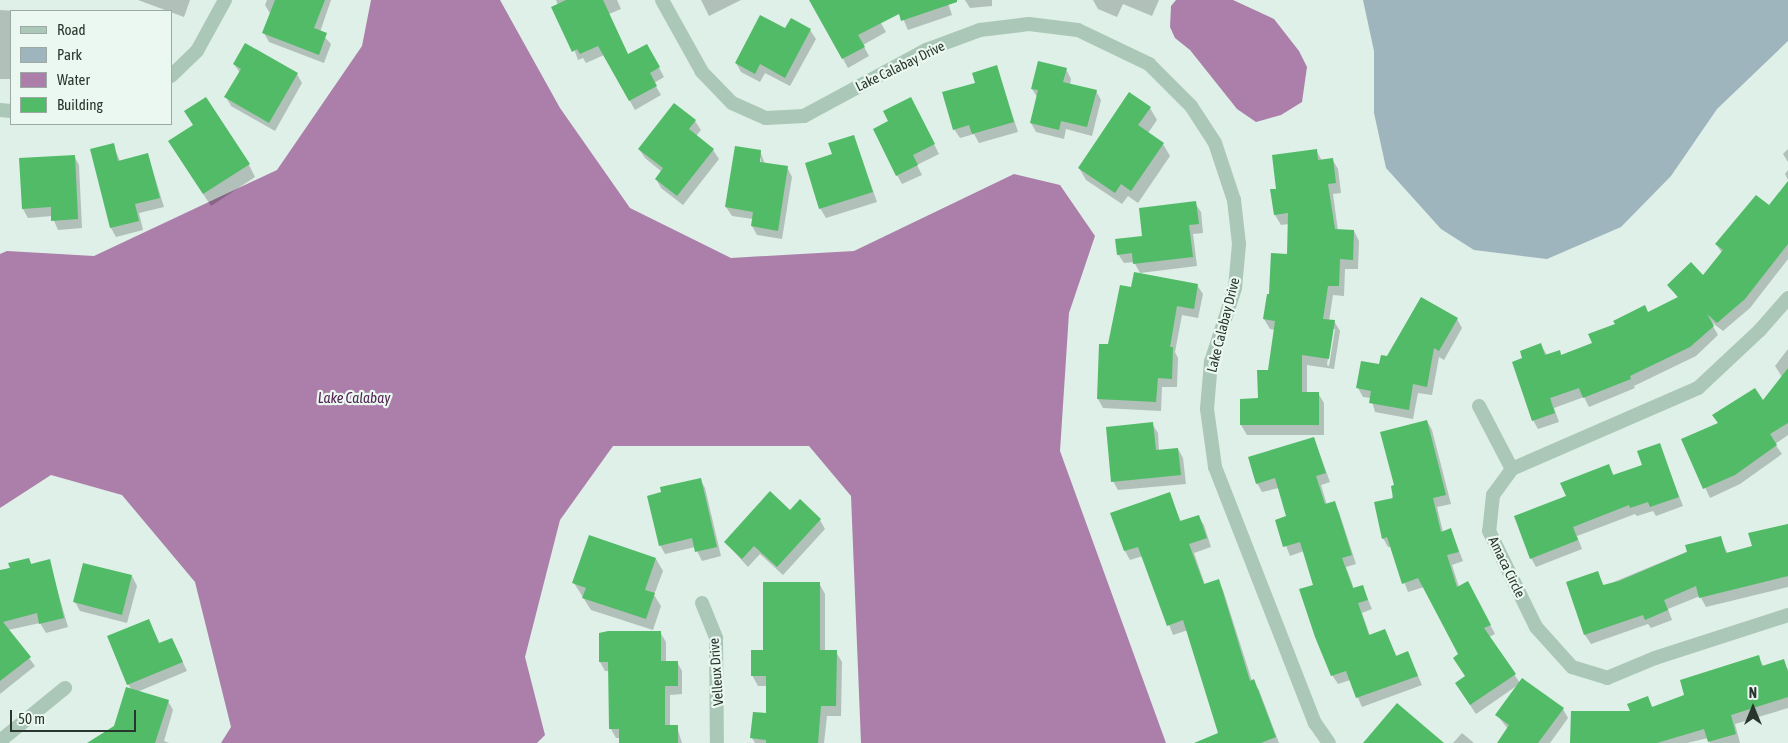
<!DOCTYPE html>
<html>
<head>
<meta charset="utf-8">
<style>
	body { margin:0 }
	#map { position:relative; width:1788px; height:743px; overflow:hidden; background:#def0e7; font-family:"Asap Condensed",sans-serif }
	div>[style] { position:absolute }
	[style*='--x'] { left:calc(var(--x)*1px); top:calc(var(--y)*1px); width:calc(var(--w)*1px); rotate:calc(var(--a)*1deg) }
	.green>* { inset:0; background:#9fb5be }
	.water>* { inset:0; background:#ab7faa }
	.shadow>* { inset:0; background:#0003 }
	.building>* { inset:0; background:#51bb67 }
	.minor>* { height:14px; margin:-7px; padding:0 7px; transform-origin:7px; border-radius:7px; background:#abc7b7 }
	span { translate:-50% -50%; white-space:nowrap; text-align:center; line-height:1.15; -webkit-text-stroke:4.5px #eaf8f1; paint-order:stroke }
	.street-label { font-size:14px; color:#29362d }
	.water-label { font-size:15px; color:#532352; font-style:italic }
	.legend { position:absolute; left:10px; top:10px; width:162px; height:115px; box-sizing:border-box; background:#eaf8f1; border:1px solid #9daaa3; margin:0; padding:6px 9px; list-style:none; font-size:15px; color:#29362d }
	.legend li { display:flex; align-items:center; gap:10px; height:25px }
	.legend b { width:25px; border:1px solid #9daaa3 }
	.north { position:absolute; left:1728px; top:683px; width:50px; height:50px; -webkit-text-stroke:4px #eaf8f1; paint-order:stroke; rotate:0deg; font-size:14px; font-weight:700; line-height:20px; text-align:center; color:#29362d }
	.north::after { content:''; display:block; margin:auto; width:18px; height:22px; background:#29362d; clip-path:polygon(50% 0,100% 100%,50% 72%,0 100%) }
	.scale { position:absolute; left:10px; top:710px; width:126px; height:22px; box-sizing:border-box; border:2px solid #29362d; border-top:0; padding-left:6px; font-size:15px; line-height:18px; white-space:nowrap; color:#29362d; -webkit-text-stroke:4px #eaf8f1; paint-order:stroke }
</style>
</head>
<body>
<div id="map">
	<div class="green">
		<i style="clip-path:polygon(1363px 0,1788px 0,1788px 41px,1717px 109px,1671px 176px,1621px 227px,1547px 259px,1474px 250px,1441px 229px,1386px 168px,1374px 113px,1374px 51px)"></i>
	</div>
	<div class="water">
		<i style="clip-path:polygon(371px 0,500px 0,560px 108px,630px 208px,731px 258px,854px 251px,1014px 174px,1060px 185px,1095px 236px,1069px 313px,1060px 451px,1166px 743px,861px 743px,851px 496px,809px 446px,613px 446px,560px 520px,525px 657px,545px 735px,537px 743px,221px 743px,231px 727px,195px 582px,122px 495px,51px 475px,0 508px,0 254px,7px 251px,94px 256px,277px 170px,362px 46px)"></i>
		<i style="clip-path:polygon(1176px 0,1233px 0,1274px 19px,1299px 51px,1307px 67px,1302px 102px,1281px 115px,1256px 122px,1237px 109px,1190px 50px,1175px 38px,1170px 27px,1171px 6px)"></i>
	</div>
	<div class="shadow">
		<i style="clip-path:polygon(138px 0,190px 0,184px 17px)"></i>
		<i style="clip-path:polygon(267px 0,331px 0,320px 32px,331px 44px,324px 63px,269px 42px,264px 33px,271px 15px,265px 5px)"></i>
		<i style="clip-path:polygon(556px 0,617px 0,621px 9px,609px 14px,628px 55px,647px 45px,664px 77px,654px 83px,661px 95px,635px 110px,604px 55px,586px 63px,583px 58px,578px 60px)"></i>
		<i style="clip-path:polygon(701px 0,741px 0,709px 16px)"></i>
		<i style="clip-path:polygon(816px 0,868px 0,886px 32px,863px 45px,869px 56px,848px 68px,812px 2px)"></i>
		<i style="clip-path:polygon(895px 0,947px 0,952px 15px,908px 30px)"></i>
		<i style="clip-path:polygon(965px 0,992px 0,992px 6px,970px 8px)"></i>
		<i style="clip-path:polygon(1093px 0,1159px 0,1152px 16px,1123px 4px,1117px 17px,1098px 9px)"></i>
		<i style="clip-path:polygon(0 10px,16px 11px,11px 11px,11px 79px,0 79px)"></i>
		<i style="clip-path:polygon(786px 30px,810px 30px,816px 39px,790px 86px,765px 73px,760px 82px,741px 72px,736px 63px)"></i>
		<i style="clip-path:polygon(234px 64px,297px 74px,302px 83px,275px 131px,231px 106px,226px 97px,240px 73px)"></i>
		<i style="clip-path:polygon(997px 67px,1018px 132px,979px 143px,974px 134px,960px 138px,954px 129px)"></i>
		<i style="clip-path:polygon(1066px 69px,1071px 79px,1070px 85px,1096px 91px,1101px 100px,1092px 136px,1066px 129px,1064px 139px,1036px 132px,1031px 123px,1037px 97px,1032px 89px)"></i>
		<i style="clip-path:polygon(916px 108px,939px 154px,917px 165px,922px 175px,902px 184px,897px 175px)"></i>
		<i style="clip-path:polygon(1150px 108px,1157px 120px,1148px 133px,1163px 144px,1170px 156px,1138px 203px,1128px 196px,1122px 204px,1086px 180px,1079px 168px)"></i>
		<i style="clip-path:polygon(695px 121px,701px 130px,696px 136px,713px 150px,719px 159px,683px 205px,661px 188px,656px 179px,662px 172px,645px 158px,639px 149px)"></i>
		<i style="clip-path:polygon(854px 136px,877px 202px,826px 218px,820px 208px,834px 155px)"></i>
		<i style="clip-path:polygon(113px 145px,120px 161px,148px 155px,164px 207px,139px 213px,143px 230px,116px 237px,111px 228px)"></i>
		<i style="clip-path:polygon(1788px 149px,1788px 162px,1783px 154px)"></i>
		<i style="clip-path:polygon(evenodd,1316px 150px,1322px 161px,1332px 159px,1338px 169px,1341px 193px,1333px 194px,1338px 231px,1354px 231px,1359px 241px,1358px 269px,1345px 269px,1344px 296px,1333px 295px,1329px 321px,1334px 321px,1340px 331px,1334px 369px,1307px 365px,1307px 393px,1318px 393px,1324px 403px,1324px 435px,1247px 435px,1241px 425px,1241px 400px,1259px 399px,1269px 371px,1275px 330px,1270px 329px,1264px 319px,1268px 295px,1270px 296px,1288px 256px,1289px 224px,1281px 225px,1275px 215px,1272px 190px,1278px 190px,1316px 150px,1332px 329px,1335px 329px,1329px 366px,1327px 365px,1332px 329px)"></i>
		<i style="clip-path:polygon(evenodd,760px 151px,765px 164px,787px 167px,792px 177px,782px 239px,757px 235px,752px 226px,753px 219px,732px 216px,726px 207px,760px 151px,759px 158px,761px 158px,760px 168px,759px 158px)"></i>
		<i style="clip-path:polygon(177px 154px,249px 165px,255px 177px,211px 206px)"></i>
		<i style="clip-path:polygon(74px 156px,79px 165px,82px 228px,58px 230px,52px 216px,28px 218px,23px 209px)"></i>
		<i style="clip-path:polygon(1788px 170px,1788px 180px,1785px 174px)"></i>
		<i style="clip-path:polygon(1788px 183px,1788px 259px,1750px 308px,1723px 331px,1710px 321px,1718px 335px,1696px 356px,1634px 386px,1635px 388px,1589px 407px,1584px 397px,1554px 408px,1559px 422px,1538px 429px,1533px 420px,1541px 345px,1547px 355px,1559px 351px,1562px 356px,1594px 344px,1678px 298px,1669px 285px,1704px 277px,1722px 253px,1716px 244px,1769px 207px)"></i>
		<i style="clip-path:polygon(1195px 203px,1201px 212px,1203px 233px,1193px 234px,1197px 266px,1140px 273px,1134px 262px,1124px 263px,1118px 254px)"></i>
		<i style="clip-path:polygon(1197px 285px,1203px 294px,1198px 318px,1182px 315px,1175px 352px,1178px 358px,1177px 387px,1162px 387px,1161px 411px,1103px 408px,1098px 399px,1109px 345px,1132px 288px)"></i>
		<i style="clip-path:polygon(1457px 319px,1462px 328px,1444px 360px,1439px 357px,1432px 395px,1418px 393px,1413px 419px,1375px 412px,1371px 398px,1363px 397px,1358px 388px,1388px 358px)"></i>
		<i style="clip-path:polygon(1788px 349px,1788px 435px,1775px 444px,1782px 454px,1740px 484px,1710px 498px,1683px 440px,1763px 402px,1782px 377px,1775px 366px)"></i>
		<i style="clip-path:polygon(1427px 421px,1432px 430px,1451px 504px,1437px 507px,1443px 532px,1451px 530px,1463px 561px,1452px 565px,1459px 587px,1473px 592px,1495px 634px,1489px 637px,1520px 683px,1563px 709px,1568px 718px,1550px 743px,1498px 743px,1508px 729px,1497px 715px,1518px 685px,1476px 714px,1462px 693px,1466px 677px,1460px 655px,1424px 587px,1408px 592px,1391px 547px,1388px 547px,1383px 538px,1395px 486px)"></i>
		<i style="clip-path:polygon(1152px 424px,1158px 433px,1159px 451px,1178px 449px,1183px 458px,1186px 484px,1118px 490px,1113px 481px)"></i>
		<i style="clip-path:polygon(1314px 438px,1330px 482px,1321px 485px,1327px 505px,1334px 503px,1339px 512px,1356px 564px,1346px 567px,1354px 589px,1362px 586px,1372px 609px,1362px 613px,1370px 636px,1385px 630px,1397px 657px,1408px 653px,1422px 685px,1362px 707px,1350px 680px,1338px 684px,1332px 675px,1315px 586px,1304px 551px,1290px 556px,1276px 520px,1288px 517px,1279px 488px,1262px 492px,1257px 483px)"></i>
		<i style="clip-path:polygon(1659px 445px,1683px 506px,1656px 516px,1653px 511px,1637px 516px,1635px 514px,1577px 536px,1582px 549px,1536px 567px,1531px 558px,1567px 497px,1609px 466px,1614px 476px,1644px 465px)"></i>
		<i style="clip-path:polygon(700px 479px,705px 488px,721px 556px,702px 561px,695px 547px,665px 554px,660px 545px)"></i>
		<i style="clip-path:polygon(1169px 493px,1181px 522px,1198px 516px,1204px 525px,1211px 547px,1194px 553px,1205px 585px,1218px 581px,1223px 590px,1252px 681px,1259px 690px,1279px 743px,1214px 743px,1219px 733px,1188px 630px,1173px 635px,1143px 556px,1130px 560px,1125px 551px,1112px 514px)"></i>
		<i style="clip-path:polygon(790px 511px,820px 520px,825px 529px,783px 575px,760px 554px,748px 567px,725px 542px)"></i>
		<i style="clip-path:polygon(1788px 524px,1788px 587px,1706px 607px,1700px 596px,1668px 609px,1672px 620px,1651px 628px,1648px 624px,1591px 644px,1585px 635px,1598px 573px,1604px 586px,1720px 538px,1728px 554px,1753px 547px,1750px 534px)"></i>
		<i style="clip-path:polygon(29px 559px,32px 565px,49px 561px,68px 627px,46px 633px,40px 623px,8px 630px,35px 666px,0 694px,0 572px)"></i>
		<i style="clip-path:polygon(656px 559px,663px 571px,654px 595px,661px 606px,653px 630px,591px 610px,574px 583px)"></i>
		<i style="clip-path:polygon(132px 576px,137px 586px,127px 623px,80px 611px,75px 602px)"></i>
		<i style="clip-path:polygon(819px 583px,825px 594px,825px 652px,836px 652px,842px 662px,841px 716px,827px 716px,824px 743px,755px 743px,752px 738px,767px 715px,767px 686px,758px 686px,752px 675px,764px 651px)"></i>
		<i style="clip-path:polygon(148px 620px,160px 644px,172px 639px,187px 671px,137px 692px,168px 701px,173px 710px,164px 741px,169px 743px,89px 743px,116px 726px,132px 690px,128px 684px)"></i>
		<i style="clip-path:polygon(660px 632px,666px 642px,666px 662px,677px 662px,682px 671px,682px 694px,670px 695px,670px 727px,677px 727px,682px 743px,620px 743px,620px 738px,616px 738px,611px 729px,610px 671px,605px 671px,600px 662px)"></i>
		<i style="clip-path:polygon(1758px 657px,1764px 667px,1783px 661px,1788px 669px,1788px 708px,1735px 724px,1740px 743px,1710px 743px,1708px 738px,1687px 743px,1642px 743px,1647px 698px,1653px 708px,1686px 696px)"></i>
		<i style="clip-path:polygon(1462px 733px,1474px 743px,1453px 743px)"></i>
	</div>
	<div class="building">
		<i style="clip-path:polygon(275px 0,325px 0,314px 28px,327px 33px,319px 55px,262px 33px)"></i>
		<i style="clip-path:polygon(566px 0,603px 0,628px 54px,647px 44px,660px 67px,650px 73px,657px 86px,629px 101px,598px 46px,580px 54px,577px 49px,572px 52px,551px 7px)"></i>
		<i style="clip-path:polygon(809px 0,957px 0,957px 2px,901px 21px,899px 14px,858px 35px,865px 47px,842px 59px)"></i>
		<i style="clip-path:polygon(760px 15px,785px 28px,791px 18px,811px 29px,785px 78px,760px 64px,755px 74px,735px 63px)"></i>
		<i style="clip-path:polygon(245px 43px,298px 73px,269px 123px,224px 97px,241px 69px,233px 64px)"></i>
		<i style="clip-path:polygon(1038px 61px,1067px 68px,1063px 82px,1097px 90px,1087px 127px,1061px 121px,1059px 130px,1030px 123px,1038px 90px,1031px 89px)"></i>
		<i style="clip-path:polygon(997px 65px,1014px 122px,972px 134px,969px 125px,953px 130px,942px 92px,975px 83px,972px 73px)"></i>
		<i style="clip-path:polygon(1129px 92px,1151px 107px,1138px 125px,1164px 143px,1131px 191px,1121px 184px,1115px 193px,1078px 168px)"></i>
		<i style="clip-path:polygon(206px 97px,250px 164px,203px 194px,168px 141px,193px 125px,184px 111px)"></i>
		<i style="clip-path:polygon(911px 97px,935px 144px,913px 155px,918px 165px,896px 176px,873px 129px,888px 121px,883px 111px)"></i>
		<i style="clip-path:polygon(674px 103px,696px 120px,689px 129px,714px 149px,677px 196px,655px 179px,663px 168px,638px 149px)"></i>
		<i style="clip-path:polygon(854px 135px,873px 192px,819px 209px,805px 163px,832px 154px,828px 143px)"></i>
		<i style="clip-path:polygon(114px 143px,118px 161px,148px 153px,160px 198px,135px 204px,139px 221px,110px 228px,90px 149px)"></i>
		<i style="clip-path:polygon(735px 146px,761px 150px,760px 162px,788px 166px,778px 231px,751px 226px,753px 212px,725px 207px)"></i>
		<i style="clip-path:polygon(1317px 149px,1318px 160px,1333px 158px,1336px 183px,1328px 184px,1335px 229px,1354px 230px,1353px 260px,1340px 259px,1339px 286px,1328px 286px,1323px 319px,1335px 320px,1329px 359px,1302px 355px,1302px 392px,1319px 392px,1319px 425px,1240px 425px,1240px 399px,1258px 398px,1257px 370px,1268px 370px,1275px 321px,1263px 319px,1267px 294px,1269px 294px,1271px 253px,1287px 254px,1288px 213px,1274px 215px,1270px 189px,1276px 189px,1272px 155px)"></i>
		<i style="clip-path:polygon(75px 155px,78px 219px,51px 221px,51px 207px,22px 209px,19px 158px)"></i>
		<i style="clip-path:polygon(1788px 181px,1788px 244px,1745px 299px,1717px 323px,1707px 314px,1714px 326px,1690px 347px,1630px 376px,1631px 379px,1583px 398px,1579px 388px,1550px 398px,1555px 413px,1532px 421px,1512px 362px,1522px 358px,1520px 351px,1541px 343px,1545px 355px,1560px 350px,1561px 355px,1592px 343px,1588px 334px,1615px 324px,1613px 321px,1645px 305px,1648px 312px,1678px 297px,1667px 285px,1691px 262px,1703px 275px,1723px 250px,1715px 244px,1756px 195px,1769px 205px)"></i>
		<i style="clip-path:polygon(1196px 201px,1199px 224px,1189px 225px,1193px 257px,1133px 264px,1132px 253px,1117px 255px,1115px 239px,1142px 236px,1139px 208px)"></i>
		<i style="clip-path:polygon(1134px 272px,1198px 284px,1194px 309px,1177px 306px,1170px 347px,1173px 347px,1172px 379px,1158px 378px,1156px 402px,1097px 399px,1099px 344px,1108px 344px,1120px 285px,1131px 287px)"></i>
		<i style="clip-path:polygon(1421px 297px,1458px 318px,1439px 351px,1434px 348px,1427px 387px,1413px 384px,1409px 410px,1369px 403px,1371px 391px,1356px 388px,1361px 361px,1379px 364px,1381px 355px,1387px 356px)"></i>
		<i style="clip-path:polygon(1788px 368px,1788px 423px,1770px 434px,1777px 445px,1735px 475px,1703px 489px,1681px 439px,1718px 423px,1712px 415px,1755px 388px,1763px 400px)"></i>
		<i style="clip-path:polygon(1427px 420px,1446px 495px,1433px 498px,1441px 532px,1451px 528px,1459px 552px,1447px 555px,1457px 587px,1468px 581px,1491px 625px,1484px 628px,1516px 674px,1470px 705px,1455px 683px,1465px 676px,1453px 658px,1458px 654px,1418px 578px,1402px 584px,1387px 537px,1382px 539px,1374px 502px,1393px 498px,1391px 486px,1394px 485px,1380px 432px)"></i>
		<i style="clip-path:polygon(1153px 422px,1156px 450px,1178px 448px,1181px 475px,1111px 482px,1106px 427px)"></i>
		<i style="clip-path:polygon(1314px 437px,1326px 473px,1316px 476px,1325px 504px,1335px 501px,1352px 555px,1342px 558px,1353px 588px,1363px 585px,1368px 600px,1358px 603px,1369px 635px,1385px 629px,1396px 656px,1408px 651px,1418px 676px,1356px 698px,1346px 671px,1331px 676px,1315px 637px,1299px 589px,1313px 585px,1300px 542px,1283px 547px,1275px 520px,1286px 516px,1275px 478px,1256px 484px,1248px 457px)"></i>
		<i style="clip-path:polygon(1660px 443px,1679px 497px,1650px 507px,1648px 502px,1630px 508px,1629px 505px,1573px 527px,1578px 540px,1530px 559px,1514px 516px,1566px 496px,1560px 483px,1609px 464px,1613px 475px,1642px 465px,1637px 451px)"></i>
		<i style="clip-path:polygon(701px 478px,717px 547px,695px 552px,692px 538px,659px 546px,647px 496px,661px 492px,660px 487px)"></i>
		<i style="clip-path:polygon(770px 491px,790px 510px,800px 499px,821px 519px,777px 567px,754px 546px,742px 559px,724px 542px)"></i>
		<i style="clip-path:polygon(1170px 492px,1180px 521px,1199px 515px,1207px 538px,1189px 544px,1204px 584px,1219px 579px,1250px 681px,1254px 679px,1276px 737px,1261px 743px,1194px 743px,1218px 733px,1183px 620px,1167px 626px,1138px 547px,1124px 551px,1110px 513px)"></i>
		<i style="clip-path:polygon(1788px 524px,1788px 576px,1699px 598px,1696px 586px,1664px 600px,1668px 610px,1645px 620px,1643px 615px,1584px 635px,1566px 582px,1598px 571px,1603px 585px,1619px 581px,1687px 552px,1685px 545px,1721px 536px,1726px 553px,1752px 546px,1748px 533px)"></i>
		<i style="clip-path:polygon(589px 535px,656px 558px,645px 590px,655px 593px,646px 619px,582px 598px,586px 588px,572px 583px)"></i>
		<i style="clip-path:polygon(29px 558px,31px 564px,50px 559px,64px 618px,39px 624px,37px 613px,3px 622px,31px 657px,0 681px,0 570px,10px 568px,8px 563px)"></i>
		<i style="clip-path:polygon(83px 563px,132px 575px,122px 615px,73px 602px)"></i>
		<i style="clip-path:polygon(763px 582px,820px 582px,820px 650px,837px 650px,836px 706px,821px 706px,818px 743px,766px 743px,766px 740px,750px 738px,753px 712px,766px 713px,766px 676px,751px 676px,751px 650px,763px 650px)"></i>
		<i style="clip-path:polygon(149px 619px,159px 643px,172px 638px,183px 662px,127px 685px,107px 636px)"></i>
		<i style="clip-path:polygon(608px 631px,661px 631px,661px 661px,678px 661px,678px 686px,665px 686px,665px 725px,678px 725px,678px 743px,619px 743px,619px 729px,609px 729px,608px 662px,599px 662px,599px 633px)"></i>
		<i style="clip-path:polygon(1759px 655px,1762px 666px,1784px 659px,1788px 672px,1788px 697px,1731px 715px,1736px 734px,1708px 742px,1704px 729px,1657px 743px,1570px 743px,1571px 711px,1630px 711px,1627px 704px,1648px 696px,1652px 707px,1684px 695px,1680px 680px)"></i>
		<i style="clip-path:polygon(1522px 678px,1564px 708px,1538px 743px,1497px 743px,1509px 725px,1495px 715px)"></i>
		<i style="clip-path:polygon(126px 687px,169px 700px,155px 743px,87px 743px,114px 726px)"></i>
		<i style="clip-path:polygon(1397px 703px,1444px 743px,1363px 743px)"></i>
	</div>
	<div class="minor">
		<i style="--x:662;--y:0;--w:82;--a:60.9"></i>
		<i style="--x:702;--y:72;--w:43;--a:45.9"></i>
		<i style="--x:732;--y:103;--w:37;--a:24"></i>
		<i style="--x:766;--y:118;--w:38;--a:-3"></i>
		<i style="--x:804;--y:116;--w:139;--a:-28.4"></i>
		<i style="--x:926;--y:50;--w:58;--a:-20.3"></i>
		<i style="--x:980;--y:30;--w:49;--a:-7"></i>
		<i style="--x:1029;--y:24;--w:49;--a:7"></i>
		<i style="--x:1078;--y:30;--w:79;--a:25.6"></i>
		<i style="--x:1149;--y:64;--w:59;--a:45"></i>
		<i style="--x:1191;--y:106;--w:44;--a:57"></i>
		<i style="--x:1215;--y:143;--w:60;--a:71.6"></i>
		<i style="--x:1234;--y:200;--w:44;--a:83.5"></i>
		<i style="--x:1239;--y:244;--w:44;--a:95.2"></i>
		<i style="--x:1235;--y:288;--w:78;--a:108"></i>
		<i style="--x:1211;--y:362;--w:47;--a:94.9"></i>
		<i style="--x:1207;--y:409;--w:59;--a:82.1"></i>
		<i style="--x:1215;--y:467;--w:275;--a:68.7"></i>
		<i style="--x:1315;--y:723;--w:24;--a:55"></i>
		<i style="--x:171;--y:76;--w:36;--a:-44"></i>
		<i style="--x:197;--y:51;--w:58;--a:-61.2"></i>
		<i style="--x:0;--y:110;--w:11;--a:5"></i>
		<i style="--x:1788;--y:298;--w:43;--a:131.2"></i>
		<i style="--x:1760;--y:330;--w:85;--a:136.9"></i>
		<i style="--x:1698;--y:388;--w:203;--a:156.5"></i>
		<i style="--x:1512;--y:469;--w:32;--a:126"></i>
		<i style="--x:1493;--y:495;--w:36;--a:96"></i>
		<i style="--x:1489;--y:531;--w:107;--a:63.9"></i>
		<i style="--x:1536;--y:627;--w:54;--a:48"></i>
		<i style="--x:1572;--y:667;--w:37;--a:17"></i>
		<i style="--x:1607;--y:678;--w:52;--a:-22.6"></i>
		<i style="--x:1655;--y:658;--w:140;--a:-17.9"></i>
		<i style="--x:1479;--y:406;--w:71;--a:62.4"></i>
		<i style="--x:702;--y:603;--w:38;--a:68"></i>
		<i style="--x:716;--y:638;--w:105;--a:89.5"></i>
		<i style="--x:0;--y:741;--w:84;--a:-39.2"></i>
	</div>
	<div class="street-label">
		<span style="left:900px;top:66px;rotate:-26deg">Lake Calabay Drive</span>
		<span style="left:1223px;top:325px;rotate:-76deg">Lake Calabay Drive</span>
		<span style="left:1507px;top:567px;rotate:64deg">Amaca Circle</span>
		<span style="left:716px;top:672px;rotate:-94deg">Velleux Drive</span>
	</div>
	<div class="water-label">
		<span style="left:354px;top:398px">Lake Calabay</span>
	</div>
	<ul class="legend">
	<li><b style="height:6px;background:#abc7b7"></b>Road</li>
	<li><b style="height:14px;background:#9fb5be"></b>Park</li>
	<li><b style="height:14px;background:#ab7faa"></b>Water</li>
	<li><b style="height:14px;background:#51bb67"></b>Building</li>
	</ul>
	<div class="north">N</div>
	<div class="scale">50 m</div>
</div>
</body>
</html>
